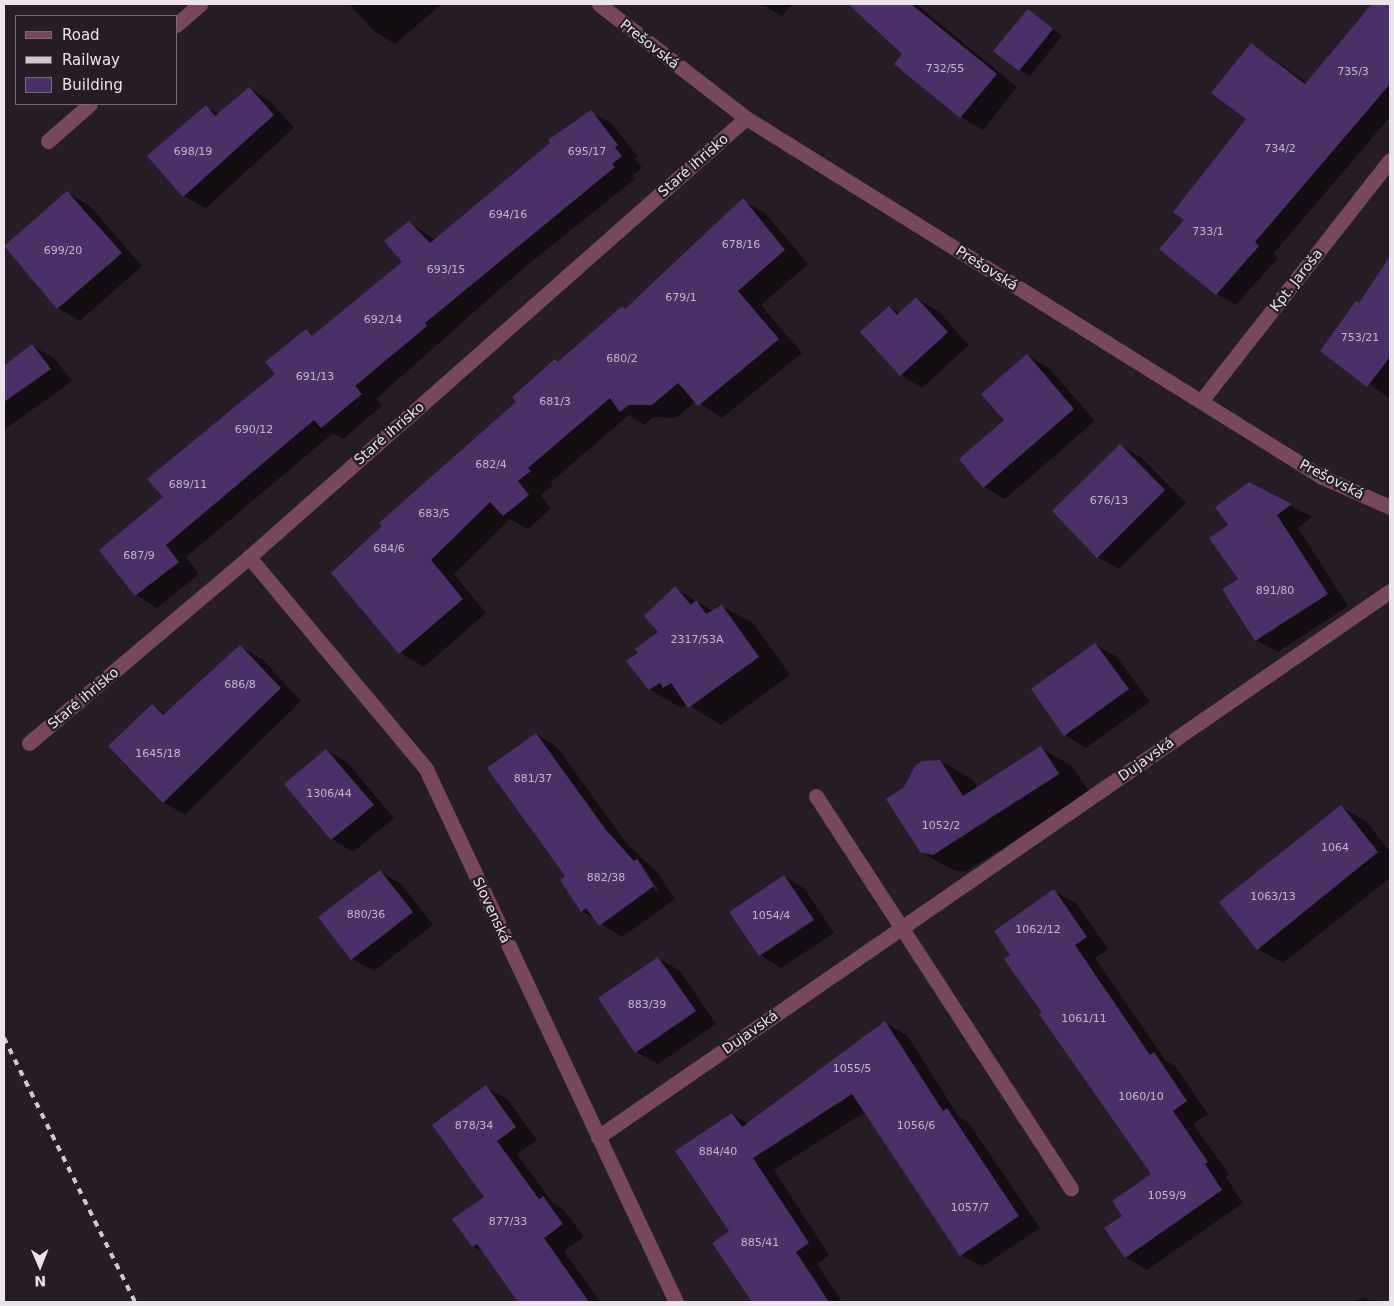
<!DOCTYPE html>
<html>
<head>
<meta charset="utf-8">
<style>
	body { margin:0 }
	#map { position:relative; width:1394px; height:1306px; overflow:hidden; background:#261c25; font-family:"DejaVu Sans",sans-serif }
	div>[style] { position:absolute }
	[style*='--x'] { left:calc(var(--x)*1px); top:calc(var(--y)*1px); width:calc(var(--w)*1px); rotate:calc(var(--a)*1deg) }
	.shadow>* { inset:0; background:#0007 }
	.building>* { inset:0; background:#4a3067 }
	.street>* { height:15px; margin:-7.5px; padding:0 7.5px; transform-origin:7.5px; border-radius:7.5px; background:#76475d }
	.rail>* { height:4px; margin-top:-2px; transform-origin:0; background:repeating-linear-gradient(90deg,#d0c8cf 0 6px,transparent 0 12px) }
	span { translate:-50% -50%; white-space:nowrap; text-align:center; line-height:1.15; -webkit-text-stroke:4.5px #261c25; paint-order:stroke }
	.number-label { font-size:11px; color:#c3b7c9 }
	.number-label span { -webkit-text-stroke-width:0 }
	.street-label { font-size:14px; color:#ebe4ea }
	.frame { position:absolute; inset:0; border:5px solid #ebe4ea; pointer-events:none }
	.legend { position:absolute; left:15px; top:15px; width:162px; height:90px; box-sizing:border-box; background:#261c25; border:1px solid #756c74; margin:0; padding:6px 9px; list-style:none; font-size:15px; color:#ebe4ea }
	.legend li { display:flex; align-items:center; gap:10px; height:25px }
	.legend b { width:25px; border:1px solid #756c74 }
	.north { position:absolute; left:15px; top:1241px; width:50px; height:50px; -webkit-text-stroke:4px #261c25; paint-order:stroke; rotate:179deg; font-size:14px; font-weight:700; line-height:20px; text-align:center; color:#ebe4ea }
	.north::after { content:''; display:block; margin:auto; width:18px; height:22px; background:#ebe4ea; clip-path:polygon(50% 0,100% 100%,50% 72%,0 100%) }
</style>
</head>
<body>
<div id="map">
	<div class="shadow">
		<i style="clip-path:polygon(442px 4px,395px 44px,374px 31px,350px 5px)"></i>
		<i style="clip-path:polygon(761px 4px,793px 4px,782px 16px)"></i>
		<i style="clip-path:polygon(850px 4px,916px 4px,1017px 87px,983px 130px,961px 117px,895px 64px,904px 53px)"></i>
		<i style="clip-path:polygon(1373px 4px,1390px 4px,1390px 117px,1273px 254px,1278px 258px,1236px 305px,1217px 294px,1161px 249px,1186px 220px,1248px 119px,1252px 44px,1307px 83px)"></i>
		<i style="clip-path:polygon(1028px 10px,1062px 36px,1030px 76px,1019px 70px)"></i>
		<i style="clip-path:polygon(249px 88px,270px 101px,294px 128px,206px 208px,184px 196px,149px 157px,206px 107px,219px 114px)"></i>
		<i style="clip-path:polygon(591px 112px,612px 124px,638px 157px,635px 159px,642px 168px,632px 176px,635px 179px,525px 267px,376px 399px,382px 406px,343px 439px,333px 433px,186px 557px,199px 574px,157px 608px,136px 595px,101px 550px,165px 498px,277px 374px,306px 331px,315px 336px,403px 262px,409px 222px,435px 240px)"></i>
		<i style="clip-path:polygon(67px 193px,89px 205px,142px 266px,80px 321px,58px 308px,4px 247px)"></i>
		<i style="clip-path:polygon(743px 200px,766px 214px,808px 264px,761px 305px,802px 353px,722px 418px,696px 401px,676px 418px,653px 417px,645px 425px,629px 415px,551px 482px,553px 485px,541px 495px,551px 509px,528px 529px,510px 519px,454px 574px,486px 613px,424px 667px,400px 653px,333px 573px,518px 402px,555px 360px,559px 362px,622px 307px,626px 309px)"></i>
		<i style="clip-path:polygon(1390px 258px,1390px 396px,1389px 398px,1321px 350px,1360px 304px)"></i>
		<i style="clip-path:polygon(917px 299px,938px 311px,969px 345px,922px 388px,901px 375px,862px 332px,889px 307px,900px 314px)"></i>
		<i style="clip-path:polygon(32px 346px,54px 358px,72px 381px,4px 430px,4px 367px)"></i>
		<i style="clip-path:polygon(1027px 355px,1049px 368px,1095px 421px,1005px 499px,984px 487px)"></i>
		<i style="clip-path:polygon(1121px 446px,1142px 458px,1186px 503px,1119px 569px,1097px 557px)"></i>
		<i style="clip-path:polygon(1249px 483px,1312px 517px,1298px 528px,1348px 606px,1278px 652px,1256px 640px,1240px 580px,1230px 525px)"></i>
		<i style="clip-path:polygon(675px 588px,713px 611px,722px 606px,754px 624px,790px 675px,721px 725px,687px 704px,681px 708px,649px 689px,640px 653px,659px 632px)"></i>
		<i style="clip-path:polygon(1096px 645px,1117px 657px,1150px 702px,1086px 748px,1065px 735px)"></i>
		<i style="clip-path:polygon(240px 647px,262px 659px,301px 701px,185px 815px,163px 802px,152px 706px,166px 714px)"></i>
		<i style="clip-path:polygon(evenodd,536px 734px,557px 747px,627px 844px,658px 873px,675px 899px,622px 937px,582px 911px,567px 876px,536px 734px,638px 863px,641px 863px,659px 891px,657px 892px,638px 863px)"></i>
		<i style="clip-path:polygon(1041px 748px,1072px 766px,1090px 793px,965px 872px,953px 870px,921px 852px,940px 761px,972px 779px,978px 788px)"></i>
		<i style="clip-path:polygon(326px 750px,347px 762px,394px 818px,353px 852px,332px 839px)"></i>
		<i style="clip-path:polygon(1341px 807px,1366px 821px,1390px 852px,1390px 878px,1283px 963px,1258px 949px)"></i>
		<i style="clip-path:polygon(380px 871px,401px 884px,433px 925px,374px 971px,352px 959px,320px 918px)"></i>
		<i style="clip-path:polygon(784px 876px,805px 889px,834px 933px,781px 968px,760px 955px)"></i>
		<i style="clip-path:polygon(1054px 891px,1076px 903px,1108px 949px,1095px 958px,1166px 1061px,1175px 1066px,1208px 1114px,1193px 1124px,1229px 1174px,1226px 1177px,1243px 1203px,1147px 1270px,1125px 1257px,1124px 1216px,1152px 1175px,1006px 959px,1012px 955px)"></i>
		<i style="clip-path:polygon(658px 958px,680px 971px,716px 1024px,658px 1064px,636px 1052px)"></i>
		<i style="clip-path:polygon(885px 1023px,907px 1035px,959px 1117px,968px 1122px,1040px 1228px,982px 1267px,961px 1255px,865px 1112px,774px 1170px,829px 1255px,817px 1264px,842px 1302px,753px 1302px,714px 1243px,731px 1232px,732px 1114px,749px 1124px)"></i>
		<i style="clip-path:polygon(486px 1087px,507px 1099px,537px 1140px,517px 1154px,553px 1203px,564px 1210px,584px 1237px,564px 1251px,600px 1302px,520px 1302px,485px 1253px,473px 1246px,486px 1197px)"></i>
		<i style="clip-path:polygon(1363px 1297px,1373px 1302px,1355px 1302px)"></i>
	</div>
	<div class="building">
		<i style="clip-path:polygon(848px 4px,911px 4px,997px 74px,960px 118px,894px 64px,902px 54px)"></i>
		<i style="clip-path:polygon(1372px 4px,1390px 4px,1390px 84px,1255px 242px,1259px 246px,1216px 295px,1159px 249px,1184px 220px,1173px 212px,1246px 119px,1211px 93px,1251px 43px,1305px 84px)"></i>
		<i style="clip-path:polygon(1028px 9px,1053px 29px,1019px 71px,993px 51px)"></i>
		<i style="clip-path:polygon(249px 87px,274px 115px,183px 197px,147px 156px,206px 105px,215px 116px)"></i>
		<i style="clip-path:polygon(591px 110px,618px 145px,615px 147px,622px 156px,612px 164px,615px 167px,425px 323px,427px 326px,355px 386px,362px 394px,321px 428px,314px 420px,166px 545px,179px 562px,135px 596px,99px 550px,163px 497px,147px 479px,275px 374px,265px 362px,306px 329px,312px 336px,402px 262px,384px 241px,409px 221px,430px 243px,550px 143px,548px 140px)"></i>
		<i style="clip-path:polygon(67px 191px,122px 253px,57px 309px,4px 246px)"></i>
		<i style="clip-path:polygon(743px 198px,785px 250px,738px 291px,779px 339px,698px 406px,678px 383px,652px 405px,629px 405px,620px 412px,610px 398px,528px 468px,531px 471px,518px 481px,529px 495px,503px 516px,490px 502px,431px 560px,463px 599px,399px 654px,331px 573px,382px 526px,379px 523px,516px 402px,512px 397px,555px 359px,558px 362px,622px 306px,625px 309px)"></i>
		<i style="clip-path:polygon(1390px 256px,1390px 357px,1367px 387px,1320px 351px,1356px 301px,1359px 303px)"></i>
		<i style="clip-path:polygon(916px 297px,948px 332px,900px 376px,860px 332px,889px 306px,897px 315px)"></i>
		<i style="clip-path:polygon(32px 344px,51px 369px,4px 402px,4px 366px)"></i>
		<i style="clip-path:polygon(1027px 354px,1074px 409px,983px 488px,959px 459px,1004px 420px,981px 394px)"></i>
		<i style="clip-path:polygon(1120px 444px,1165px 490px,1097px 558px,1052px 511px)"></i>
		<i style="clip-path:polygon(1249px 482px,1292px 504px,1277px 515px,1328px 594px,1255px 641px,1222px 589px,1238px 579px,1209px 538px,1228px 525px,1215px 507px)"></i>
		<i style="clip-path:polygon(675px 586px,691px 605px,696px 600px,706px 614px,722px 605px,759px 657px,688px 708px,671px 683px,663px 688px,660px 683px,649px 690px,626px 661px,638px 653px,635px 649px,658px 632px,644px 616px)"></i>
		<i style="clip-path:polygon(1095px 643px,1129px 689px,1064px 736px,1031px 689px)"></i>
		<i style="clip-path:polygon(240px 645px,281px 688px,163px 803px,108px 746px,152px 704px,163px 715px)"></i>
		<i style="clip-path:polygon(536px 733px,606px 830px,634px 861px,637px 859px,654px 886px,599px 926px,586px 908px,581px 912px,560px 880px,565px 876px,487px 768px)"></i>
		<i style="clip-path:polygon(1041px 746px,1059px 774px,933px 855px,920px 852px,886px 799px,904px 787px,915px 766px,922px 761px,940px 760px,963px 796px)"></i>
		<i style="clip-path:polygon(326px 749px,374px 805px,331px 840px,284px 784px)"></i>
		<i style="clip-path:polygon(1341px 805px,1378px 852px,1257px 950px,1219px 902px)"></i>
		<i style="clip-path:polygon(380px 870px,413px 912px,351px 960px,318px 917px)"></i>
		<i style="clip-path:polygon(784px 875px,814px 920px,759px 956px,729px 912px)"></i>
		<i style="clip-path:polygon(1054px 889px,1087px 937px,1075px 945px,1150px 1055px,1154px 1052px,1187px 1101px,1173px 1111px,1208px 1162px,1205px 1164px,1222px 1190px,1125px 1258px,1104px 1228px,1122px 1216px,1112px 1201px,1151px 1174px,1039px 1014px,1042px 1013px,1004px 959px,1010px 955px,994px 931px)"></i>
		<i style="clip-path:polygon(658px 957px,696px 1011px,635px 1053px,598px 998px)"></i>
		<i style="clip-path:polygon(885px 1021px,943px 1111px,947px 1108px,1019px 1216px,960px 1256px,852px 1094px,753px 1158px,809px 1243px,796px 1252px,829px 1302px,752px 1302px,712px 1243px,729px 1231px,675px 1151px,732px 1113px,742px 1127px)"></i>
		<i style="clip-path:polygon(486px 1085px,516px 1127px,497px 1141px,539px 1199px,543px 1196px,563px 1224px,544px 1238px,589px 1302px,518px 1302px,477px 1244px,472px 1247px,452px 1219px,484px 1197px,432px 1125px)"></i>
	</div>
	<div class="street">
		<i style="--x:599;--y:4;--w:186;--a:37.8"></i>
		<i style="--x:746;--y:118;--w:679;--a:31.93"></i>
		<i style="--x:1322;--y:477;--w:74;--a:23.8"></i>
		<i style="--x:176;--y:25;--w:32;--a:-41"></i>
		<i style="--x:48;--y:141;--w:56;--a:-41.4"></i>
		<i style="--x:1201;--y:401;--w:306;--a:-51.9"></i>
		<i style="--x:249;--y:557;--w:276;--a:50.1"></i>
		<i style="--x:426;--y:769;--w:589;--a:64.87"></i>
		<i style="--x:29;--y:743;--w:288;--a:-40.2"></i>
		<i style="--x:249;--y:557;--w:663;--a:-41.45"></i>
		<i style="--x:816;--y:796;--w:468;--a:57"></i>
		<i style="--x:598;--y:1137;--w:962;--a:-34.58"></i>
	</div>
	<div class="rail">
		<i style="--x:4;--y:1038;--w:295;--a:63.6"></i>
	</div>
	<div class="number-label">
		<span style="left:945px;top:69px">732/55</span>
		<span style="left:1353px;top:72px">735/3</span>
		<span style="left:1280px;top:149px">734/2</span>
		<span style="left:193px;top:152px">698/19</span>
		<span style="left:587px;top:152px">695/17</span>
		<span style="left:508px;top:215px">694/16</span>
		<span style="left:1208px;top:232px">733/1</span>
		<span style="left:741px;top:245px">678/16</span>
		<span style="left:63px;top:251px">699/20</span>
		<span style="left:446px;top:270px">693/15</span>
		<span style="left:681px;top:298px">679/1</span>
		<span style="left:383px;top:320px">692/14</span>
		<span style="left:1360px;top:338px">753/21</span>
		<span style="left:622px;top:359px">680/2</span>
		<span style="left:315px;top:377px">691/13</span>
		<span style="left:555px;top:402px">681/3</span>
		<span style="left:254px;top:430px">690/12</span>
		<span style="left:491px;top:465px">682/4</span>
		<span style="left:188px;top:485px">689/11</span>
		<span style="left:1109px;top:501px">676/13</span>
		<span style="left:434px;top:514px">683/5</span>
		<span style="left:389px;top:549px">684/6</span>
		<span style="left:139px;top:556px">687/9</span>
		<span style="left:1275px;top:591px">891/80</span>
		<span style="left:697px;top:640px">2317/53A</span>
		<span style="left:240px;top:685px">686/8</span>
		<span style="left:158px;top:754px">1645/18</span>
		<span style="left:533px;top:779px">881/37</span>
		<span style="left:329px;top:794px">1306/44</span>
		<span style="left:941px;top:826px">1052/2</span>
		<span style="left:1335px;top:848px">1064</span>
		<span style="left:606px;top:878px">882/38</span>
		<span style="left:1273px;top:897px">1063/13</span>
		<span style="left:366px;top:915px">880/36</span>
		<span style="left:771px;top:916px">1054/4</span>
		<span style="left:1038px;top:930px">1062/12</span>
		<span style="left:647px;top:1005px">883/39</span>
		<span style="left:1084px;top:1019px">1061/11</span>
		<span style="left:852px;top:1069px">1055/5</span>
		<span style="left:1141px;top:1097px">1060/10</span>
		<span style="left:474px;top:1126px">878/34</span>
		<span style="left:916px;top:1126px">1056/6</span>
		<span style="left:718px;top:1152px">884/40</span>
		<span style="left:1167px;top:1196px">1059/9</span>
		<span style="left:970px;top:1208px">1057/7</span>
		<span style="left:508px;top:1222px">877/33</span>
		<span style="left:760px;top:1243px">885/41</span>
	</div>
	<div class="street-label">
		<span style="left:650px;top:44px;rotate:38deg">Prešovská</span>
		<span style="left:693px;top:165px;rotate:-41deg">Staré ihrisko</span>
		<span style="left:987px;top:268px;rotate:32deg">Prešovská</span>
		<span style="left:1296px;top:280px;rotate:-52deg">Kpt. Jaroša</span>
		<span style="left:389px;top:433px;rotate:-41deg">Staré ihrisko</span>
		<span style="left:1332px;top:479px;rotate:27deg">Prešovská</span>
		<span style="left:83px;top:698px;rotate:-40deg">Staré ihrisko</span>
		<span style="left:1146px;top:759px;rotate:-35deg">Dujavská</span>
		<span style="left:492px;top:910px;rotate:65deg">Slovenská</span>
		<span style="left:750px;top:1032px;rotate:-35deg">Dujavská</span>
	</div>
	<div class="frame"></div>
	<ul class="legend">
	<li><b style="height:6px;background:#76475d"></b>Road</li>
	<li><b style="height:6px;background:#d0c8cf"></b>Railway</li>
	<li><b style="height:14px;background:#4a3067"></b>Building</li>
	</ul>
	<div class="north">N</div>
</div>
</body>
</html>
